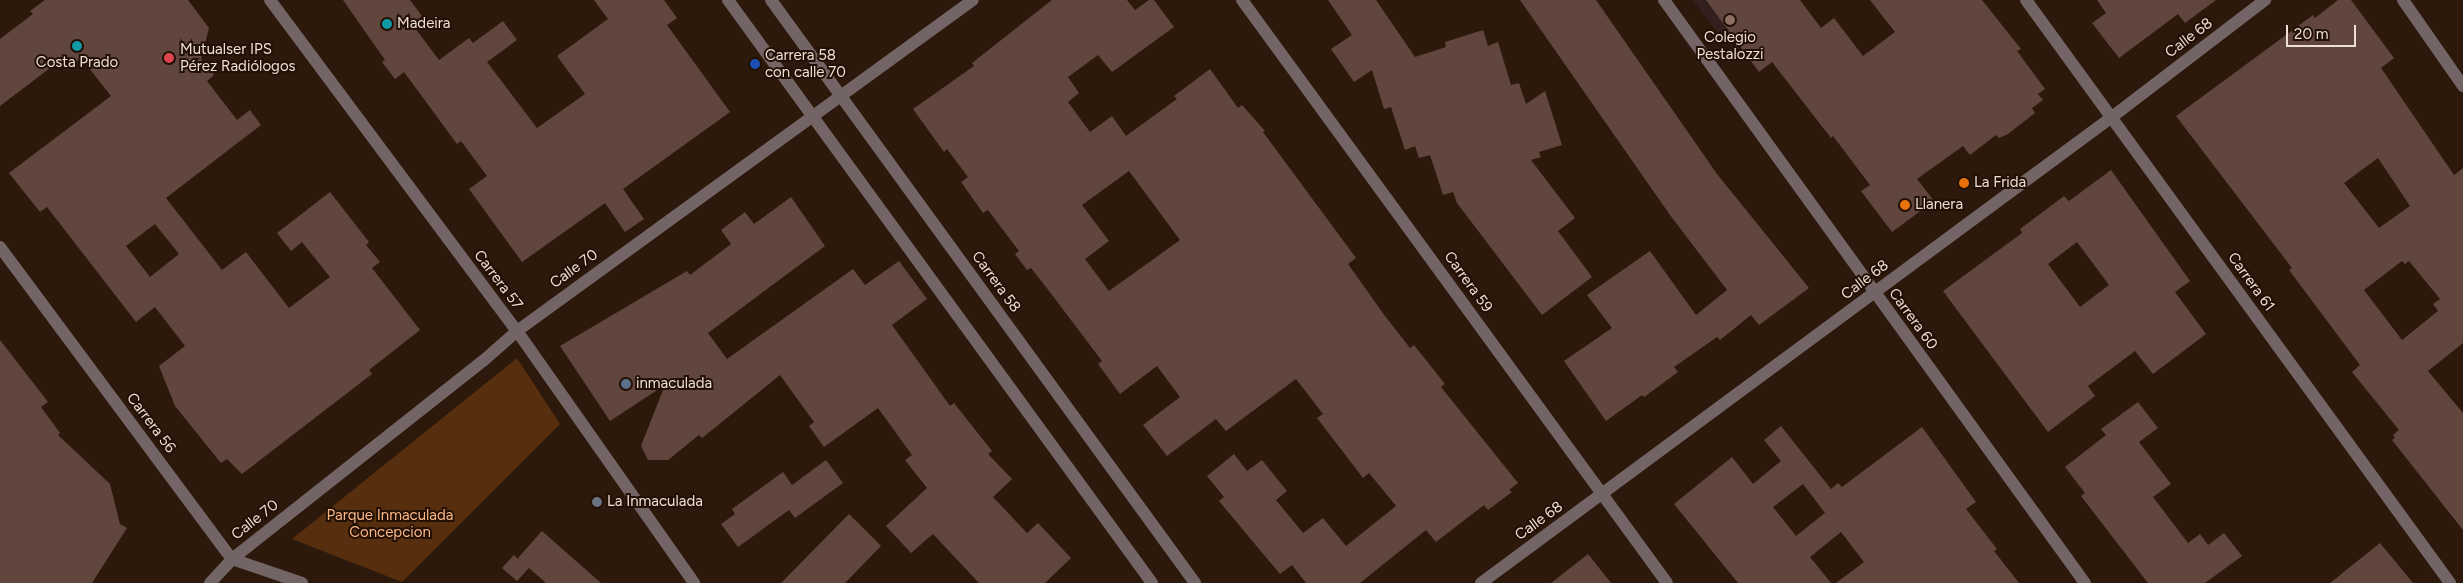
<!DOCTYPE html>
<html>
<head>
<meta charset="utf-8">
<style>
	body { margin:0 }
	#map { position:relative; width:2463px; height:583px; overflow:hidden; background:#2d190b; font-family:Figtree,sans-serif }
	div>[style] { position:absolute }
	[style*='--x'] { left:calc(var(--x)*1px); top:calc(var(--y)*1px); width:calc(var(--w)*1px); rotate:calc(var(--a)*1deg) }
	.education>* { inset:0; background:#33201e }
	.green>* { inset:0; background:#572f0e }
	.building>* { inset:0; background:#61463e }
	.minor>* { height:12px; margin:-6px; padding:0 6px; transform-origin:6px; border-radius:6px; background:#736566 }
	.dots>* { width:14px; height:14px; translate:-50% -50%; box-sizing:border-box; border:2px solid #231004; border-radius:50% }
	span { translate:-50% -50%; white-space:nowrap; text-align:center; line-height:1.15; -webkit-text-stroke:4px #231004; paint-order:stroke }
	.poi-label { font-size:15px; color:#eddfd6 }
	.left { translate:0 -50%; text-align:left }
	.street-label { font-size:15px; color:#eddfd6 }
	.park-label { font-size:15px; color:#fab686 }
	.scale { position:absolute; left:2286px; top:25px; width:70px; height:22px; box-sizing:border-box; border:2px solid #eddfd6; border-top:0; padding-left:6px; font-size:15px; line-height:18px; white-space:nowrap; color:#eddfd6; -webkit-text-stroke:4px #231004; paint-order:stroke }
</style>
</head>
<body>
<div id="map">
	<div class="education">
		<i style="clip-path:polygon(1693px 0,1780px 0,1723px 40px)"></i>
	</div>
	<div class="green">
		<i style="clip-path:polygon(517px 358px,560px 424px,402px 582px,292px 539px)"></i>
	</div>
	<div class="building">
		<i style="clip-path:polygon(evenodd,45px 0,188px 0,209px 28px,201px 59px,214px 75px,207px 81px,237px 120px,250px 110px,261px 125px,166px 198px,222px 270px,246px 252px,289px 308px,330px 277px,302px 242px,291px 251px,277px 233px,330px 192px,369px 242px,366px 245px,380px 262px,372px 268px,420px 330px,369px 370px,372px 374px,242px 474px,227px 459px,221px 463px,175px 406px,159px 366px,185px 346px,155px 307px,136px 322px,47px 207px,40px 212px,9px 173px,111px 96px,81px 58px,72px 65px,66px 56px,0 106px,0 39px,33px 14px,30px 11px,45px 0,155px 224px,179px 254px,150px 277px,126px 246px,155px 224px)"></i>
		<i style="clip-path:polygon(343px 0,410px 0,422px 16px,412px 24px,439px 60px,469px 38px,473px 43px,503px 21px,517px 40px,487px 62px,537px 128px,585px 94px,557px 56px,608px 19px,594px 0,664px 0,677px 18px,667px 25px,730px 112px,623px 189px,644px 219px,625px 232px,605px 203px,522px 262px,469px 189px,487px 176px,461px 141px,457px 144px,404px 72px,395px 79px,382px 62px,385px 60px)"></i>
		<i style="clip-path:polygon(evenodd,1052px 0,1127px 0,1135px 10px,1149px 0,1154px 0,1174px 27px,1112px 72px,1098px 55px,1068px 77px,1079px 93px,1068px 102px,1090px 132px,1112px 116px,1126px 136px,1177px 99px,1174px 96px,1210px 69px,1238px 108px,1242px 105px,1265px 131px,1263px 132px,1356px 258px,1348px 264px,1385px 316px,1410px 348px,1414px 345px,1445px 384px,1441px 387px,1518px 483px,1509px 490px,1512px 492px,1488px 510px,1484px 505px,1436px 542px,1426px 530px,1360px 583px,1306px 583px,1292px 565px,1280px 574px,1219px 501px,1224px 497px,1207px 476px,1234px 454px,1247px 471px,1262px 460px,1287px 491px,1276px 500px,1303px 533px,1323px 518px,1346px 546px,1396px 506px,1369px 473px,1363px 478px,1317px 418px,1323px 414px,1296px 379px,1226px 431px,1216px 419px,1167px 456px,1143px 425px,1180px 397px,1157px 366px,1120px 394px,1098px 364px,1102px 361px,1046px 287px,1031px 268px,1027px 270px,1015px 254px,1019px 251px,988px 210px,983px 213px,961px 182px,968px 177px,947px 149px,944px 152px,913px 109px,974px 66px,972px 63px,1052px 0,1129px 171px,1180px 240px,1109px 291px,1085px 259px,1109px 241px,1082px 205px,1129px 171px)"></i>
		<i style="clip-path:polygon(1328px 0,1376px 0,1415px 57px,1446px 47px,1445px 42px,1483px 30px,1488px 46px,1498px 42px,1511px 85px,1519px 83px,1526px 104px,1545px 91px,1562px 145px,1539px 152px,1541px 157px,1531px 160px,1575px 218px,1558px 231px,1592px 277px,1542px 315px,1457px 203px,1453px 192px,1443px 195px,1430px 155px,1419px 158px,1415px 146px,1405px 150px,1391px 107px,1384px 109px,1372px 70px,1354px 82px,1331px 49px,1352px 35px)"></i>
		<i style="clip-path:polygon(1520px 0,1596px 0,1717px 174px,1809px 288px,1759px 325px,1751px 315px,1720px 340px,1717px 337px,1674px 367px,1678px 372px,1644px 397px,1642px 395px,1606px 421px,1564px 361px,1612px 328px,1587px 295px,1650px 251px,1696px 315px,1727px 290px,1670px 215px)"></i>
		<i style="clip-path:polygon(1706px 0,1800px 0,1821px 28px,1834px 18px,1863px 56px,1895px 32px,1870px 0,1982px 0,2021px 49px,2017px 51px,2045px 89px,2038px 94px,2043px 100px,2032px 108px,2035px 113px,2008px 134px,1999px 138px,1996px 135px,1970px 155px,1963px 146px,1917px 179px,1934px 201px,1892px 232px,1861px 191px,1870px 185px,1833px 136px,1831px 138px,1772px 62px,1759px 72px)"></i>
		<i style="clip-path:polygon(2097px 0,2216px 0,2185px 23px,2178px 14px,2119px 58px,2092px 23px,2106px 13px)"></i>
		<i style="clip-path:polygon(evenodd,2338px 0,2351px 0,2394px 58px,2381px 68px,2454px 175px,2463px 168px,2463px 343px,2428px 371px,2463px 413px,2463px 530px,2392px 440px,2395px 438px,2393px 435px,2399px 430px,2352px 372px,2360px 365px,2289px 270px,2292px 268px,2176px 116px,2313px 15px,2315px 18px,2338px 0,2378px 158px,2410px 206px,2379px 228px,2344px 183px,2378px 158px,2338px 0,2402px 261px,2405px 264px,2409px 261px,2440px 299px,2433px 304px,2438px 311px,2402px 340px,2364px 290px,2402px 261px)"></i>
		<i style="clip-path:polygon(evenodd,2111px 170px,2190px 281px,2175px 292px,2206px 334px,2153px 374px,2135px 351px,2088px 386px,2095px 396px,2048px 432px,1943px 291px,2022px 233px,2020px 229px,2064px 196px,2069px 201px,2111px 170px,2077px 242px,2109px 285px,2080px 307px,2048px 264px,2077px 242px)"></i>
		<i style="clip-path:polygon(791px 197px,825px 246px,708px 333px,727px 359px,853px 269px,865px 285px,899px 261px,927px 299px,892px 325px,950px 406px,954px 403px,992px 451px,988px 454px,1012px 479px,993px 497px,1027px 533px,1038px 523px,1071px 558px,1045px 583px,979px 583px,933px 534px,911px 553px,886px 526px,927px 488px,905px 460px,912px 455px,878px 408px,824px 447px,809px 426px,814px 422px,780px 375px,702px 438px,699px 435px,668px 460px,648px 460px,641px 446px,665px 385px,610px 421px,560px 346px,687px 271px,690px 275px,731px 244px,721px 230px,745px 212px,754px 224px)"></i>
		<i style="clip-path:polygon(0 340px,48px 402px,41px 407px,60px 433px,58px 435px,110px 484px,120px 524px,127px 528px,92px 583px,0 583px)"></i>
		<i style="clip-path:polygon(2138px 402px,2158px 428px,2139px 442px,2171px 484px,2153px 497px,2188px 543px,2200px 534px,2208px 545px,2224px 533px,2242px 556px,2205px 583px,2148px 583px,2081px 496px,2085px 493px,2065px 467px,2106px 435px,2101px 429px)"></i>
		<i style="clip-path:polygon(evenodd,1781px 426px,1831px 489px,1838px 483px,1842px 487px,1922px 427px,1976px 502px,1966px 509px,1997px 549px,1994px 551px,2019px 583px,1836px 583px,1864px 562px,1841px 532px,1810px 557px,1831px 583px,1738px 583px,1674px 504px,1732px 457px,1753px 484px,1781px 461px,1764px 440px,1781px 426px,1803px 484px,1825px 513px,1796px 536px,1773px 507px,1803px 484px)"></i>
		<i style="clip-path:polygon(826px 460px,843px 483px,795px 518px,789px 510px,738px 547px,721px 524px,735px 514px,732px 509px,783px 472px,792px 485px)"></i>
		<i style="clip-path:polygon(849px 514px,881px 546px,845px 583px,781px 583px)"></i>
		<i style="clip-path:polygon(542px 531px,601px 583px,546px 583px,529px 568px,517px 581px,502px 568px,514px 555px,519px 560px,518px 558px)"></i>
		<i style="clip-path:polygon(2380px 543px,2413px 583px,2330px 583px)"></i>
		<i style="clip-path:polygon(1588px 554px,1611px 583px,1551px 583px)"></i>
	</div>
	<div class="minor">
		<i style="--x:270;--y:0;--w:413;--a:53.3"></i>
		<i style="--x:517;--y:331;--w:308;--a:54.9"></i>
		<i style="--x:728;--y:0;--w:721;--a:53.97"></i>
		<i style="--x:771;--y:0;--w:721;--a:53.97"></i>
		<i style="--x:1242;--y:0;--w:721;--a:53.91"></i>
		<i style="--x:1664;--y:0;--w:719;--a:54.17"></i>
		<i style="--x:2026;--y:0;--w:721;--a:53.97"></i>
		<i style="--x:2403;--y:0;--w:105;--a:55.1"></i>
		<i style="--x:0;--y:247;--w:389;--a:53.4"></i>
		<i style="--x:232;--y:559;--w:74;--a:18.9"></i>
		<i style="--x:210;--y:583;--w:33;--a:-47"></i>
		<i style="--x:232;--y:559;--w:320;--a:-38.3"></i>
		<i style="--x:483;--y:361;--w:45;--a:-41.4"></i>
		<i style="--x:517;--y:331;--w:563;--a:-35.98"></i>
		<i style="--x:1481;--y:583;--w:784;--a:-36.45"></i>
		<i style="--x:2112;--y:117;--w:193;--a:-37.4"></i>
	</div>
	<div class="dots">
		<i style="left:1730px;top:20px;background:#8d6e63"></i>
		<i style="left:387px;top:24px;background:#0f9aa8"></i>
		<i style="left:77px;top:46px;background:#0f9aa8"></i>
		<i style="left:169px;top:58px;background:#e0444e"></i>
		<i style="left:755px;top:64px;background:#1a4fb4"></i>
		<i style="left:1964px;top:183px;background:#e8710a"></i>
		<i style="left:1905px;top:205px;background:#e8710a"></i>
		<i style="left:626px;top:384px;background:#5c6f8a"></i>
		<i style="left:597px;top:502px;background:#6b7280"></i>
	</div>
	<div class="poi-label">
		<span class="left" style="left:397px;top:24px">Madeira</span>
		<span style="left:1730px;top:46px">Colegio<br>Pestalozzi</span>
		<span class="left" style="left:180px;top:58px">Mutualser IPS<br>Pérez Radiólogos</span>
		<span class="left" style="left:765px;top:64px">Carrera 58<br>con calle 70</span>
		<span style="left:77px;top:63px">Costa Prado</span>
		<span class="left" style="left:1974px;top:183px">La Frida</span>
		<span class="left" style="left:1915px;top:205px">Llanera</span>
		<span class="left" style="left:636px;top:384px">inmaculada</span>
		<span class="left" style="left:607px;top:502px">La Inmaculada</span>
	</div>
	<div class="street-label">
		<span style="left:2189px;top:38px;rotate:-37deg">Calle 68</span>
		<span style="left:574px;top:269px;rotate:-36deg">Calle 70</span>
		<span style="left:498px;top:280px;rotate:53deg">Carrera 57</span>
		<span style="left:1865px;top:280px;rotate:-37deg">Calle 68</span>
		<span style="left:996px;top:282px;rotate:54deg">Carrera 58</span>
		<span style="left:1468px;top:282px;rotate:54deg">Carrera 59</span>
		<span style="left:2251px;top:282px;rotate:54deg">Carrera 61</span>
		<span style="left:1913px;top:319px;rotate:54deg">Carrera 60</span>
		<span style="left:151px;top:423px;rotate:53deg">Carrera 56</span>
		<span style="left:255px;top:520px;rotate:-38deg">Calle 70</span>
		<span style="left:1539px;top:521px;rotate:-36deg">Calle 68</span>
	</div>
	<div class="park-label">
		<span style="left:390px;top:524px">Parque Inmaculada<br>Concepcion</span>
	</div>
	<div class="scale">20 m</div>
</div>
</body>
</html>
